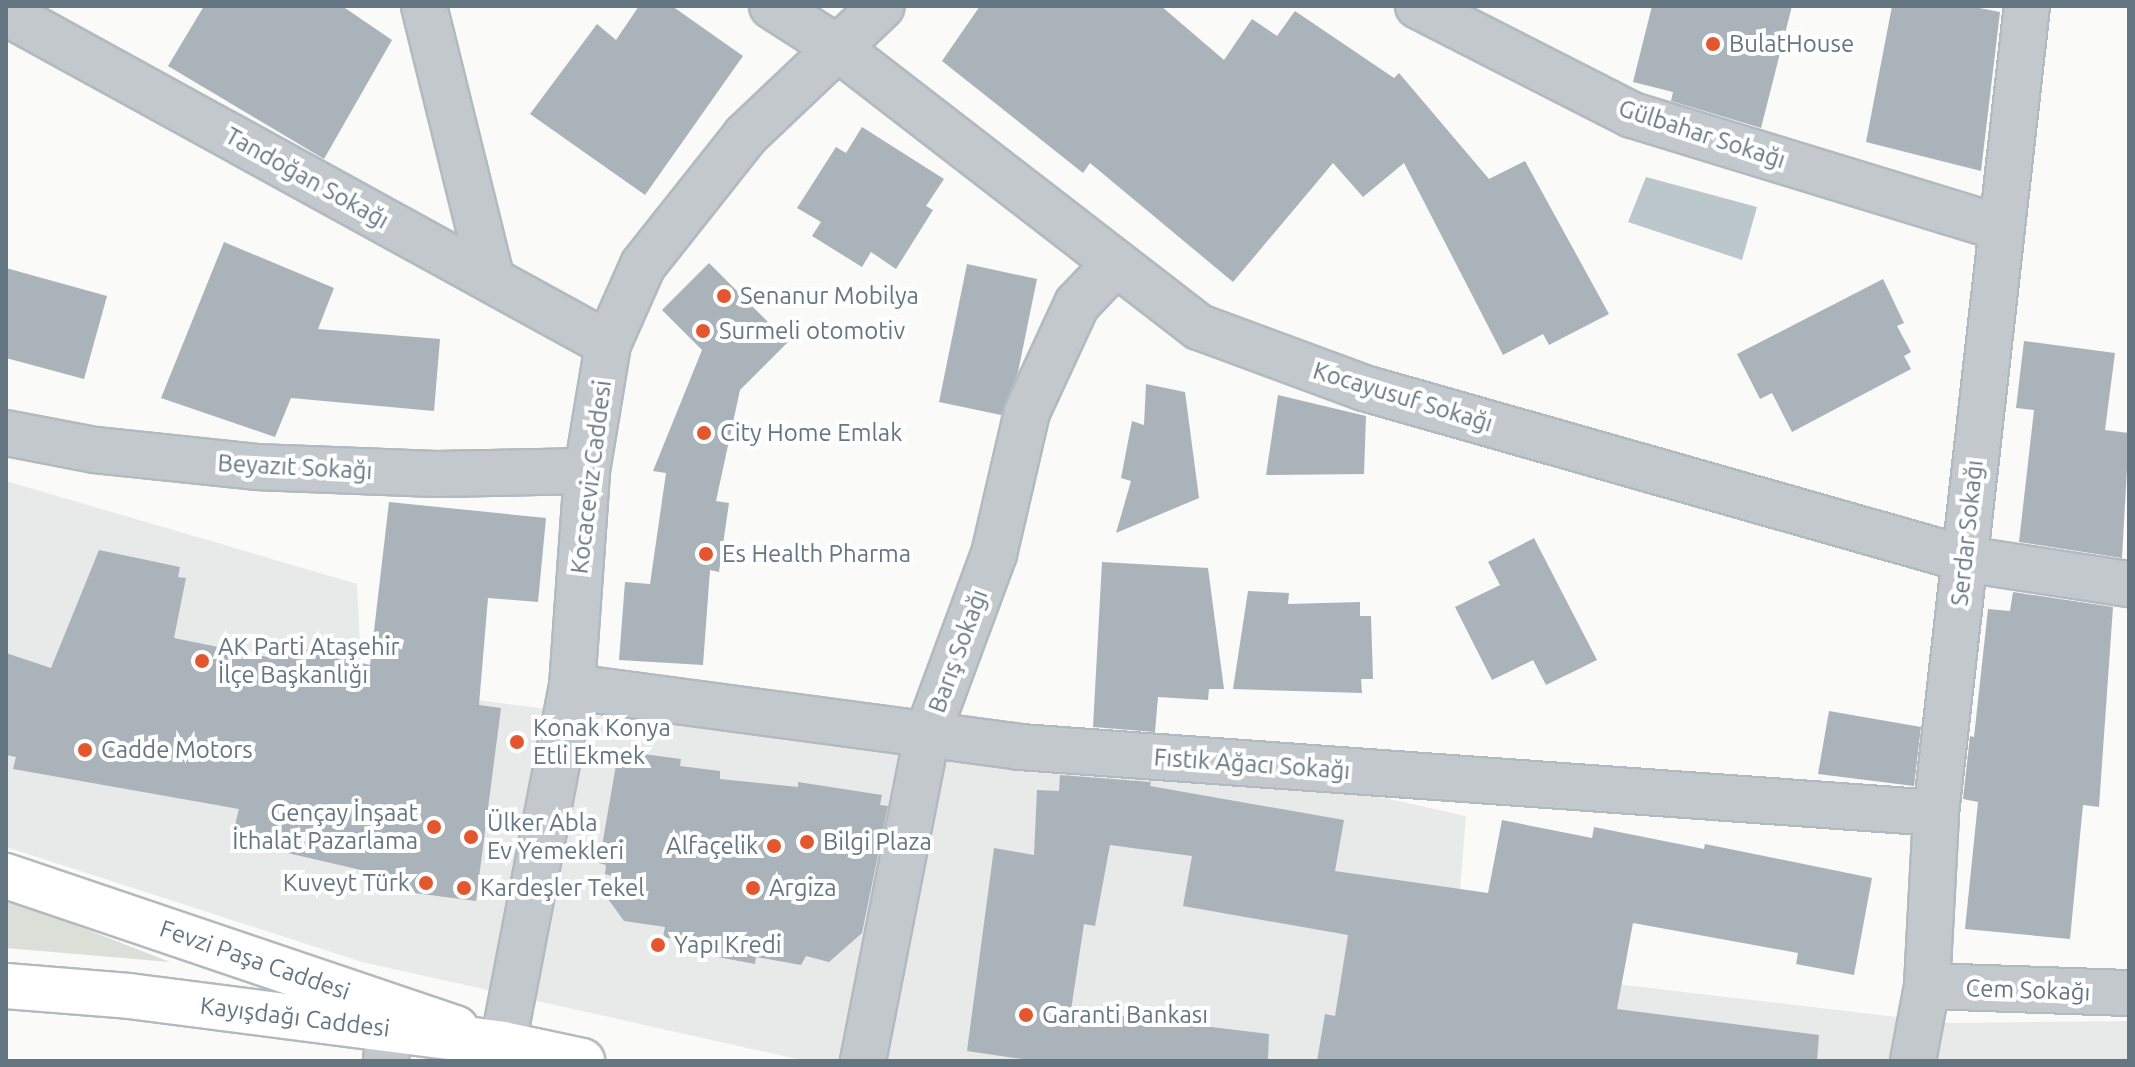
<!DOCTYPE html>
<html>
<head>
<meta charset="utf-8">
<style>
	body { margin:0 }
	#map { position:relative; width:2135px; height:1067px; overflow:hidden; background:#fafaf8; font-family:Ubuntu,sans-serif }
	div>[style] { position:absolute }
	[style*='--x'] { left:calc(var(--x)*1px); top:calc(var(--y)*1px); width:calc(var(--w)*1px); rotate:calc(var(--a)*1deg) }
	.built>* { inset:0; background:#e8e9e9 }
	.green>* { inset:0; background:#dadfd7 }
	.water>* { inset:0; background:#bbc7cb }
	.building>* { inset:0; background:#aab3b9 }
	.roads { filter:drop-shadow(2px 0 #b3babf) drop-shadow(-2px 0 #b3babf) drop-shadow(0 2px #b3babf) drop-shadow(0 -2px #b3babf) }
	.street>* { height:44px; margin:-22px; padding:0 22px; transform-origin:22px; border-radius:22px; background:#c3c8cc }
	.secondary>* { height:44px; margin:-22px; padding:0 22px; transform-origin:22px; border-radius:22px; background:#fff }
	.primary>* { height:44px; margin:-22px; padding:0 22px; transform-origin:22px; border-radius:22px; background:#fff }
	.dots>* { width:22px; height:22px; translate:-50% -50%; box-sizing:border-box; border:4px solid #fff; border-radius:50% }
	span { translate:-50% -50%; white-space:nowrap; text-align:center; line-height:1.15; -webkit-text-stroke:8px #fff; paint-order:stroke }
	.poi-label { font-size:24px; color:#657683 }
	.left { translate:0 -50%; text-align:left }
	.right { translate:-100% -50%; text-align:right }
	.street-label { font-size:24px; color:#657683 }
	.frame { position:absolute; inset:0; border:8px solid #657683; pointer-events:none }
</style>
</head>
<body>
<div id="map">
	<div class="built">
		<i style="clip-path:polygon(6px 481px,357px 584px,362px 685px,600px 716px,1331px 786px,1466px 816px,1454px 965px,1948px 1023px,2129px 1021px,2129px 1061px,806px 1061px,362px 962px,6px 847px)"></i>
	</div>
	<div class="green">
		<i style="clip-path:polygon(6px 898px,170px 962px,6px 948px)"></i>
	</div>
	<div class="water">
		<i style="clip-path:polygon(1646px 177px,1757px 207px,1742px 260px,1628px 222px)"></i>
	</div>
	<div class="building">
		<i style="clip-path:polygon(204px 6px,342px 6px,392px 40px,324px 159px,168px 66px)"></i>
		<i style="clip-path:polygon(639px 6px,672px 6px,743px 56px,645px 195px,530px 114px,597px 24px,616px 40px)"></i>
		<i style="clip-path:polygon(980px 6px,1161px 6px,1224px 60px,1252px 19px,1277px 36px,1295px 11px,1394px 78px,1399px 73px,1489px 179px,1525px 161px,1609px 314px,1549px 345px,1543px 334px,1503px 355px,1404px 163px,1363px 197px,1333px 163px,1233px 282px,1090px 163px,1083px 173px,942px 61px)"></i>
		<i style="clip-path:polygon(1652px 6px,1792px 6px,1761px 128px,1671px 101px,1673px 92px,1633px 82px)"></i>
		<i style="clip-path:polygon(1892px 6px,1969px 6px,2000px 12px,1981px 171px,1866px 142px)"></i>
		<i style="clip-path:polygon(862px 127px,944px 179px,926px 206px,933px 210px,896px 269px,871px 252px,862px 267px,812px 236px,821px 222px,797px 208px,836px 147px,846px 153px)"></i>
		<i style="clip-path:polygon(224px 242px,334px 288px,318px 329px,440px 339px,434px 411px,291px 398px,275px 437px,161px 398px)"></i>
		<i style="clip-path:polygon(709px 263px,788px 342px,740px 390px,716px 501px,729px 503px,719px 572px,710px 570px,703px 665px,619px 660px,625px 582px,650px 584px,666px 473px,653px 471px,702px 350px,662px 310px)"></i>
		<i style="clip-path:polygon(967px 264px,1037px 279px,1018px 372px,1001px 415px,939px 402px)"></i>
		<i style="clip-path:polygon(6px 268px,107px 296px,84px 379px,6px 358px)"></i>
		<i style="clip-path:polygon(1883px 279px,1904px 323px,1897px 326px,1911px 352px,1904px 356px,1911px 369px,1792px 432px,1772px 393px,1760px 399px,1737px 354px)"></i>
		<i style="clip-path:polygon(2024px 341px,2115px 353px,2105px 430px,2129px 433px,2122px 558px,2019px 542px,2034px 410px,2016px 408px)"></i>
		<i style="clip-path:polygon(1146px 384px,1185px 392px,1199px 498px,1116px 533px,1131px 481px,1121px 478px,1132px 421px,1144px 425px)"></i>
		<i style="clip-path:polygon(1278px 395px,1366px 416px,1364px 474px,1266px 475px)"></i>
		<i style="clip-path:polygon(389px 502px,546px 518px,538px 602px,488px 598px,479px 705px,501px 708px,476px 901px,399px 891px,400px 879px,231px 840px,239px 809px,13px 769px,16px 757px,6px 755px,6px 653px,51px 668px,99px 550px,180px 567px,178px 577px,186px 578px,174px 638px,277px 659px,281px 643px,370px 665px)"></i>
		<i style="clip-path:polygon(1534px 538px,1597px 660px,1546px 685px,1533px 660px,1492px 680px,1455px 607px,1500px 585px,1488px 562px)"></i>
		<i style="clip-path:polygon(1102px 562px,1208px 568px,1224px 689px,1209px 689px,1208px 700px,1158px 697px,1155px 732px,1093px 727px)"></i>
		<i style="clip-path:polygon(1248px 591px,1289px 593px,1288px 604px,1360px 602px,1360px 616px,1371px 616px,1373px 679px,1361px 679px,1362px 693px,1233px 689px)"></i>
		<i style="clip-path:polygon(2013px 592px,2113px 607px,2099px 807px,2083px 805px,2070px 939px,1965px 929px,1978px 802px,1963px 799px,1970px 736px,1974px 737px,1988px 609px,2010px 611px)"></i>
		<i style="clip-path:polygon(1829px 711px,1921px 727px,1914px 786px,1818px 774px)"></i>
		<i style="clip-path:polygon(628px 752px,681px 759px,680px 766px,720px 771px,720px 779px,798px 787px,798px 782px,882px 795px,880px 805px,888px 806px,862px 933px,829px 962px,806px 956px,801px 965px,756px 957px,755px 964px,691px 952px,693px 942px,663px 937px,665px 927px,624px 921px,608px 899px,612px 876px,605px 874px,606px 865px,599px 863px,616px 765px,626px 767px)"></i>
		<i style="clip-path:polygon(1060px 775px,1151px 782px,1150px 786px,1344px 820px,1335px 871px,1488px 893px,1502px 820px,1592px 838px,1594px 827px,1704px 849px,1705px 844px,1872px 878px,1854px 975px,1796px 964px,1798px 953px,1633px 923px,1617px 1009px,1819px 1035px,1817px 1061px,1317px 1061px,1325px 1014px,1335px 1016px,1348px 935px,1183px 906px,1192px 856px,1110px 845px,1095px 926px,1084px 924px,1071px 1010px,1269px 1034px,1268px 1061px,1036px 1061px,967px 1051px,994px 848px,1034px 855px,1037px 790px,1059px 791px)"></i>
	</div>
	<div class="roads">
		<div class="street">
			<i style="--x:424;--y:6;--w:282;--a:76.1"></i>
			<i style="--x:772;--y:6;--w:80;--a:32.7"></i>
			<i style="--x:839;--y:49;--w:455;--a:37.7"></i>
			<i style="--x:1199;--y:327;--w:176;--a:20.3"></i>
			<i style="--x:1364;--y:388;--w:625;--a:15.88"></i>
			<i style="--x:1965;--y:559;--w:166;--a:8.7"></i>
			<i style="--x:1418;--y:6;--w:240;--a:27"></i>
			<i style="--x:1632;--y:115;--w:384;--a:17"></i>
			<i style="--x:6;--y:13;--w:687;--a:28.8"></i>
			<i style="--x:6;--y:433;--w:91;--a:10.8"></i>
			<i style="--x:95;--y:450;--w:162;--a:6"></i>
			<i style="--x:256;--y:467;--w:180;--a:2.2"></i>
			<i style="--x:436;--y:474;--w:151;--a:-1.1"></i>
			<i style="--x:572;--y:687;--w:452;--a:7.6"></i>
			<i style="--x:1020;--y:747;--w:918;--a:4.12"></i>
			<i style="--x:1927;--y:986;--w:202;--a:2"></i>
			<i style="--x:503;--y:1044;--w:364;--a:-79.1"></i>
			<i style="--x:572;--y:687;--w:217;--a:-86"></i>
			<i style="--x:587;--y:471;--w:129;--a:-80.6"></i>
			<i style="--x:608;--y:344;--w:86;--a:-66.1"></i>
			<i style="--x:643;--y:265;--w:166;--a:-51.6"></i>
			<i style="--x:746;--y:135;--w:187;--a:-43.5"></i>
			<i style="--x:386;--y:1061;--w:32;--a:-85"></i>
			<i style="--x:863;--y:1061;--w:332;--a:-78.9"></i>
			<i style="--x:927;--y:735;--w:193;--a:-69.7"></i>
			<i style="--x:994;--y:554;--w:146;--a:-76.9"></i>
			<i style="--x:1027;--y:412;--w:119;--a:-65.2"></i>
			<i style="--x:1077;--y:304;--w:54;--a:-46.5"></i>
			<i style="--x:1913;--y:1061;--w:76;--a:-79.4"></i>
			<i style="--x:1927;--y:986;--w:173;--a:-87"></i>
			<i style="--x:1936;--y:813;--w:812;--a:-83.57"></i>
		</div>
		<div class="secondary">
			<i style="--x:6;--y:876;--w:475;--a:18.7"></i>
		</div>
		<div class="primary">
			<i style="--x:6;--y:986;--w:123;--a:4.6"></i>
			<i style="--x:129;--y:996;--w:377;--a:7.3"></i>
			<i style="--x:503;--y:1044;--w:81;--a:12.1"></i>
		</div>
	</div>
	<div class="dots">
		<i style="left:1713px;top:44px;background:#e4572e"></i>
		<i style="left:724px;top:296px;background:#e4572e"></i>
		<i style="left:703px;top:331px;background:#e4572e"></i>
		<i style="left:704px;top:433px;background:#e4572e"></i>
		<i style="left:706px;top:554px;background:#e4572e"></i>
		<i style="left:202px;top:661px;background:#e4572e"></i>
		<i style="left:517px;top:742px;background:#e4572e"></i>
		<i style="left:85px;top:750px;background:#e4572e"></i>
		<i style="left:434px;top:827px;background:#e4572e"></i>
		<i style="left:471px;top:837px;background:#e4572e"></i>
		<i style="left:807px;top:842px;background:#e4572e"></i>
		<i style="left:774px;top:846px;background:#e4572e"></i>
		<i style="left:426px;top:883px;background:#e4572e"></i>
		<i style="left:464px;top:888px;background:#e4572e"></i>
		<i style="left:753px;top:888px;background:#e4572e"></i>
		<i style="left:658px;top:945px;background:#e4572e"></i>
		<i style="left:1026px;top:1015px;background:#e4572e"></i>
	</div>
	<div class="poi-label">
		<span class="left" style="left:1729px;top:44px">BulatHouse</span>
		<span class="left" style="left:740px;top:296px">Senanur Mobilya</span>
		<span class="left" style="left:719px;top:331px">Surmeli otomotiv</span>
		<span class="left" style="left:720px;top:433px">City Home Emlak</span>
		<span class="left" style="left:722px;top:554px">Es Health Pharma</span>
		<span class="left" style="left:218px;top:661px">AK Parti Ataşehir<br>İlçe Başkanlığı</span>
		<span class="left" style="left:533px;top:742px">Konak Konya<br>Etli Ekmek</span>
		<span class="left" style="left:101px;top:750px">Cadde Motors</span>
		<span class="right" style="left:418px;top:827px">Gençay İnşaat<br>İthalat Pazarlama</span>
		<span class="left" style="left:487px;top:837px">Ülker Abla<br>Ev Yemekleri</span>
		<span class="left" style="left:823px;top:842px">Bilgi Plaza</span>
		<span class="right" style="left:758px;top:846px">Alfaçelik</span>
		<span class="right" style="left:410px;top:883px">Kuveyt Türk</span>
		<span class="left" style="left:480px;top:888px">Kardeşler Tekel</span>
		<span class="left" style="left:769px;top:888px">Argiza</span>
		<span class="left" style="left:674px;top:945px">Yapı Kredi</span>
		<span class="left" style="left:1042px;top:1015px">Garanti Bankası</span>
	</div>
	<div class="street-label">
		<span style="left:1702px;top:134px;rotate:18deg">Gülbahar Sokağı</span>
		<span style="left:307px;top:178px;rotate:29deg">Tandoğan Sokağı</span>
		<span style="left:1403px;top:397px;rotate:17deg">Kocayusuf Sokağı</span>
		<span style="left:295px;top:467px;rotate:3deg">Beyazıt Sokağı</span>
		<span style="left:591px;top:477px;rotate:-83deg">Kocaceviz Caddesi</span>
		<span style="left:1967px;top:533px;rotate:-84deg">Serdar Sokağı</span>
		<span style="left:958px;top:651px;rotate:-70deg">Barış Sokağı</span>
		<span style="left:1252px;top:764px;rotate:4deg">Fıstık Ağacı Sokağı</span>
		<span style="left:255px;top:960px;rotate:19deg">Fevzi Paşa Caddesi</span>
		<span style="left:2028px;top:990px;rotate:2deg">Cem Sokağı</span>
		<span style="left:295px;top:1017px;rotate:7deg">Kayışdağı Caddesi</span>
	</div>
	<div class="frame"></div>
</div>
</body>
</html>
